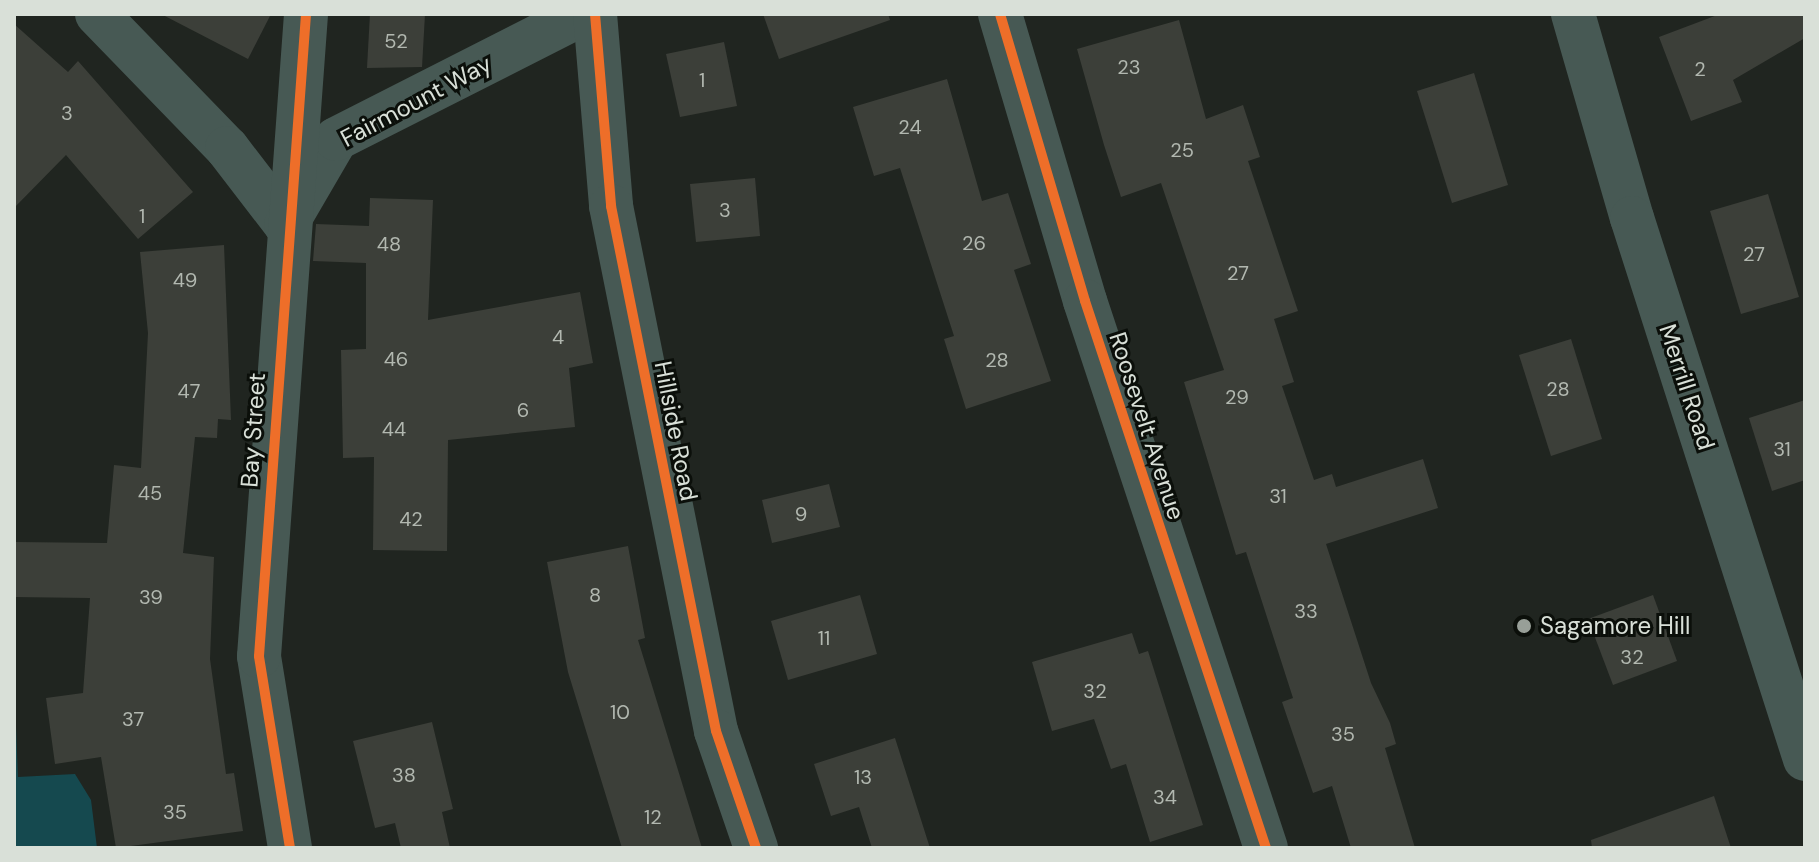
<!DOCTYPE html>
<html>
<head>
<meta charset="utf-8">
<style>
	body { margin:0 }
	#map { position:relative; width:1819px; height:862px; overflow:hidden; background:#202520; font-family:"DM Sans",sans-serif }
	div>[style] { position:absolute }
	[style*='--x'] { left:calc(var(--x)*1px); top:calc(var(--y)*1px); width:calc(var(--w)*1px); rotate:calc(var(--a)*1deg) }
	.water>* { inset:0; background:#15494f }
	.building>* { inset:0; background:#3c3f39 }
	.street>* { height:44px; margin:-22px; padding:0 22px; transform-origin:22px; border-radius:22px; background:#475954 }
	.cycleway>* { height:10px; margin:-5px; padding:0 5px; transform-origin:5px; border-radius:5px; background:#ee6e29 }
	.dots>* { width:22px; height:22px; translate:-50% -50%; box-sizing:border-box; border:4px solid #0b0f0a; border-radius:50% }
	span { translate:-50% -50%; white-space:nowrap; text-align:center; line-height:1.15; -webkit-text-stroke:6px #0b0f0a; paint-order:stroke }
	.number-label { font-size:20px; color:#b2b8b0 }
	.number-label span { -webkit-text-stroke-width:0 }
	.street-label { font-size:24px; color:#d9e0d8 }
	.poi-label { font-size:24px; color:#d9e0d8 }
	.left { translate:0 -50%; text-align:left }
	.frame { position:absolute; inset:0; border:16px solid #d9e0d8; pointer-events:none }
</style>
</head>
<body>
<div id="map">
	<div class="water">
		<i style="clip-path:polygon(14px 675px,18px 777px,75px 774px,91px 800px,97px 848px,14px 848px)"></i>
	</div>
	<div class="building">
		<i style="clip-path:polygon(161px 14px,271px 14px,248px 59px)"></i>
		<i style="clip-path:polygon(370px 14px,425px 14px,422px 67px,367px 68px)"></i>
		<i style="clip-path:polygon(763px 14px,888px 14px,890px 20px,779px 59px)"></i>
		<i style="clip-path:polygon(1720px 14px,1805px 14px,1805px 38px,1733px 80px,1742px 102px,1691px 121px,1659px 37px)"></i>
		<i style="clip-path:polygon(1179px 20px,1206px 119px,1243px 105px,1260px 157px,1248px 161px,1298px 311px,1274px 319px,1294px 382px,1282px 386px,1314px 480px,1332px 474px,1336px 487px,1423px 459px,1438px 508px,1326px 544px,1371px 683px,1390px 723px,1396px 744px,1385px 748px,1415px 848px,1351px 848px,1332px 786px,1313px 793px,1282px 702px,1293px 698px,1246px 552px,1236px 555px,1184px 382px,1224px 370px,1161px 183px,1121px 197px,1104px 145px,1077px 49px)"></i>
		<i style="clip-path:polygon(14px 24px,68px 72px,78px 61px,193px 192px,138px 239px,66px 155px,14px 208px)"></i>
		<i style="clip-path:polygon(724px 42px,737px 106px,680px 117px,666px 54px)"></i>
		<i style="clip-path:polygon(1474px 73px,1508px 185px,1452px 203px,1417px 91px)"></i>
		<i style="clip-path:polygon(947px 79px,982px 201px,1008px 193px,1031px 264px,1014px 270px,1051px 381px,966px 409px,944px 339px,954px 336px,900px 168px,874px 176px,853px 107px)"></i>
		<i style="clip-path:polygon(755px 178px,760px 236px,696px 242px,690px 184px)"></i>
		<i style="clip-path:polygon(1768px 194px,1799px 297px,1741px 314px,1710px 211px)"></i>
		<i style="clip-path:polygon(370px 198px,433px 200px,428px 320px,580px 292px,593px 363px,569px 368px,575px 427px,448px 440px,447px 551px,373px 550px,374px 457px,343px 458px,341px 350px,366px 349px,366px 263px,313px 261px,316px 224px,369px 226px)"></i>
		<i style="clip-path:polygon(224px 245px,231px 420px,218px 419px,217px 438px,195px 437px,183px 553px,214px 557px,210px 659px,226px 774px,234px 773px,243px 831px,116px 848px,101px 757px,55px 764px,46px 698px,83px 693px,90px 598px,14px 597px,14px 542px,107px 543px,114px 465px,141px 468px,148px 333px,140px 252px)"></i>
		<i style="clip-path:polygon(1571px 339px,1602px 439px,1551px 456px,1519px 355px)"></i>
		<i style="clip-path:polygon(1805px 400px,1805px 480px,1772px 491px,1749px 418px)"></i>
		<i style="clip-path:polygon(829px 484px,840px 527px,772px 543px,762px 500px)"></i>
		<i style="clip-path:polygon(628px 546px,645px 638px,638px 640px,702px 848px,622px 848px,568px 672px,547px 562px)"></i>
		<i style="clip-path:polygon(860px 595px,877px 654px,788px 680px,771px 621px)"></i>
		<i style="clip-path:polygon(1653px 595px,1677px 661px,1613px 685px,1588px 619px)"></i>
		<i style="clip-path:polygon(1132px 633px,1139px 654px,1148px 651px,1203px 825px,1150px 842px,1126px 764px,1111px 769px,1094px 719px,1052px 731px,1032px 662px)"></i>
		<i style="clip-path:polygon(432px 722px,453px 809px,442px 812px,450px 848px,401px 848px,395px 823px,375px 828px,353px 741px)"></i>
		<i style="clip-path:polygon(895px 738px,930px 848px,872px 848px,859px 807px,831px 816px,814px 764px)"></i>
		<i style="clip-path:polygon(1714px 796px,1731px 848px,1592px 848px,1591px 840px)"></i>
	</div>
	<div class="street">
		<i style="--x:97;--y:14;--w:187;--a:45.9"></i>
		<i style="--x:227;--y:148;--w:97;--a:52.5"></i>
		<i style="--x:286;--y:225;--w:99;--a:-59.8"></i>
		<i style="--x:336;--y:139;--w:276;--a:-26.9"></i>
		<i style="--x:595;--y:14;--w:193;--a:85.2"></i>
		<i style="--x:611;--y:206;--w:535;--a:78.69"></i>
		<i style="--x:716;--y:731;--w:124;--a:71.1"></i>
		<i style="--x:1000;--y:14;--w:299;--a:73.5"></i>
		<i style="--x:1085;--y:301;--w:576;--a:71.69"></i>
		<i style="--x:1573;--y:14;--w:212;--a:73.9"></i>
		<i style="--x:1632;--y:218;--w:568;--a:72.27"></i>
		<i style="--x:290;--y:848;--w:194;--a:-99.2"></i>
		<i style="--x:259;--y:656;--w:644;--a:-85.81"></i>
	</div>
	<div class="cycleway">
		<i style="--x:595;--y:14;--w:193;--a:85.2"></i>
		<i style="--x:611;--y:206;--w:535;--a:78.69"></i>
		<i style="--x:716;--y:731;--w:124;--a:71.1"></i>
		<i style="--x:1000;--y:14;--w:299;--a:73.5"></i>
		<i style="--x:1085;--y:301;--w:576;--a:71.69"></i>
		<i style="--x:290;--y:848;--w:194;--a:-99.2"></i>
		<i style="--x:259;--y:656;--w:644;--a:-85.81"></i>
	</div>
	<div class="dots">
		<i style="left:1524px;top:626px;background:#989f98"></i>
	</div>
	<div class="number-label">
		<span style="left:396px;top:41px">52</span>
		<span style="left:1129px;top:67px">23</span>
		<span style="left:1700px;top:69px">2</span>
		<span style="left:702px;top:80px">1</span>
		<span style="left:67px;top:113px">3</span>
		<span style="left:910px;top:127px">24</span>
		<span style="left:1182px;top:150px">25</span>
		<span style="left:725px;top:210px">3</span>
		<span style="left:142px;top:216px">1</span>
		<span style="left:974px;top:243px">26</span>
		<span style="left:389px;top:244px">48</span>
		<span style="left:1754px;top:254px">27</span>
		<span style="left:1238px;top:273px">27</span>
		<span style="left:185px;top:280px">49</span>
		<span style="left:558px;top:337px">4</span>
		<span style="left:396px;top:359px">46</span>
		<span style="left:997px;top:360px">28</span>
		<span style="left:1558px;top:389px">28</span>
		<span style="left:189px;top:391px">47</span>
		<span style="left:1237px;top:397px">29</span>
		<span style="left:523px;top:410px">6</span>
		<span style="left:394px;top:429px">44</span>
		<span style="left:1782px;top:449px">31</span>
		<span style="left:150px;top:493px">45</span>
		<span style="left:1278px;top:496px">31</span>
		<span style="left:801px;top:514px">9</span>
		<span style="left:411px;top:519px">42</span>
		<span style="left:595px;top:595px">8</span>
		<span style="left:151px;top:597px">39</span>
		<span style="left:1306px;top:611px">33</span>
		<span style="left:824px;top:638px">11</span>
		<span style="left:1632px;top:657px">32</span>
		<span style="left:1095px;top:691px">32</span>
		<span style="left:620px;top:712px">10</span>
		<span style="left:133px;top:719px">37</span>
		<span style="left:1343px;top:734px">35</span>
		<span style="left:404px;top:775px">38</span>
		<span style="left:863px;top:777px">13</span>
		<span style="left:1165px;top:797px">34</span>
		<span style="left:175px;top:812px">35</span>
		<span style="left:653px;top:817px">12</span>
	</div>
	<div class="street-label">
		<span style="left:416px;top:101px;rotate:-28deg">Fairmount Way</span>
		<span style="left:1687px;top:387px;rotate:72deg">Merrill Road</span>
		<span style="left:1147px;top:426px;rotate:72deg">Roosevelt Avenue</span>
		<span style="left:253px;top:430px;rotate:-86deg">Bay Street</span>
		<span style="left:676px;top:431px;rotate:79deg">Hillside Road</span>
	</div>
	<div class="poi-label">
		<span class="left" style="left:1540px;top:626px">Sagamore Hill</span>
	</div>
	<div class="frame"></div>
</div>
</body>
</html>
